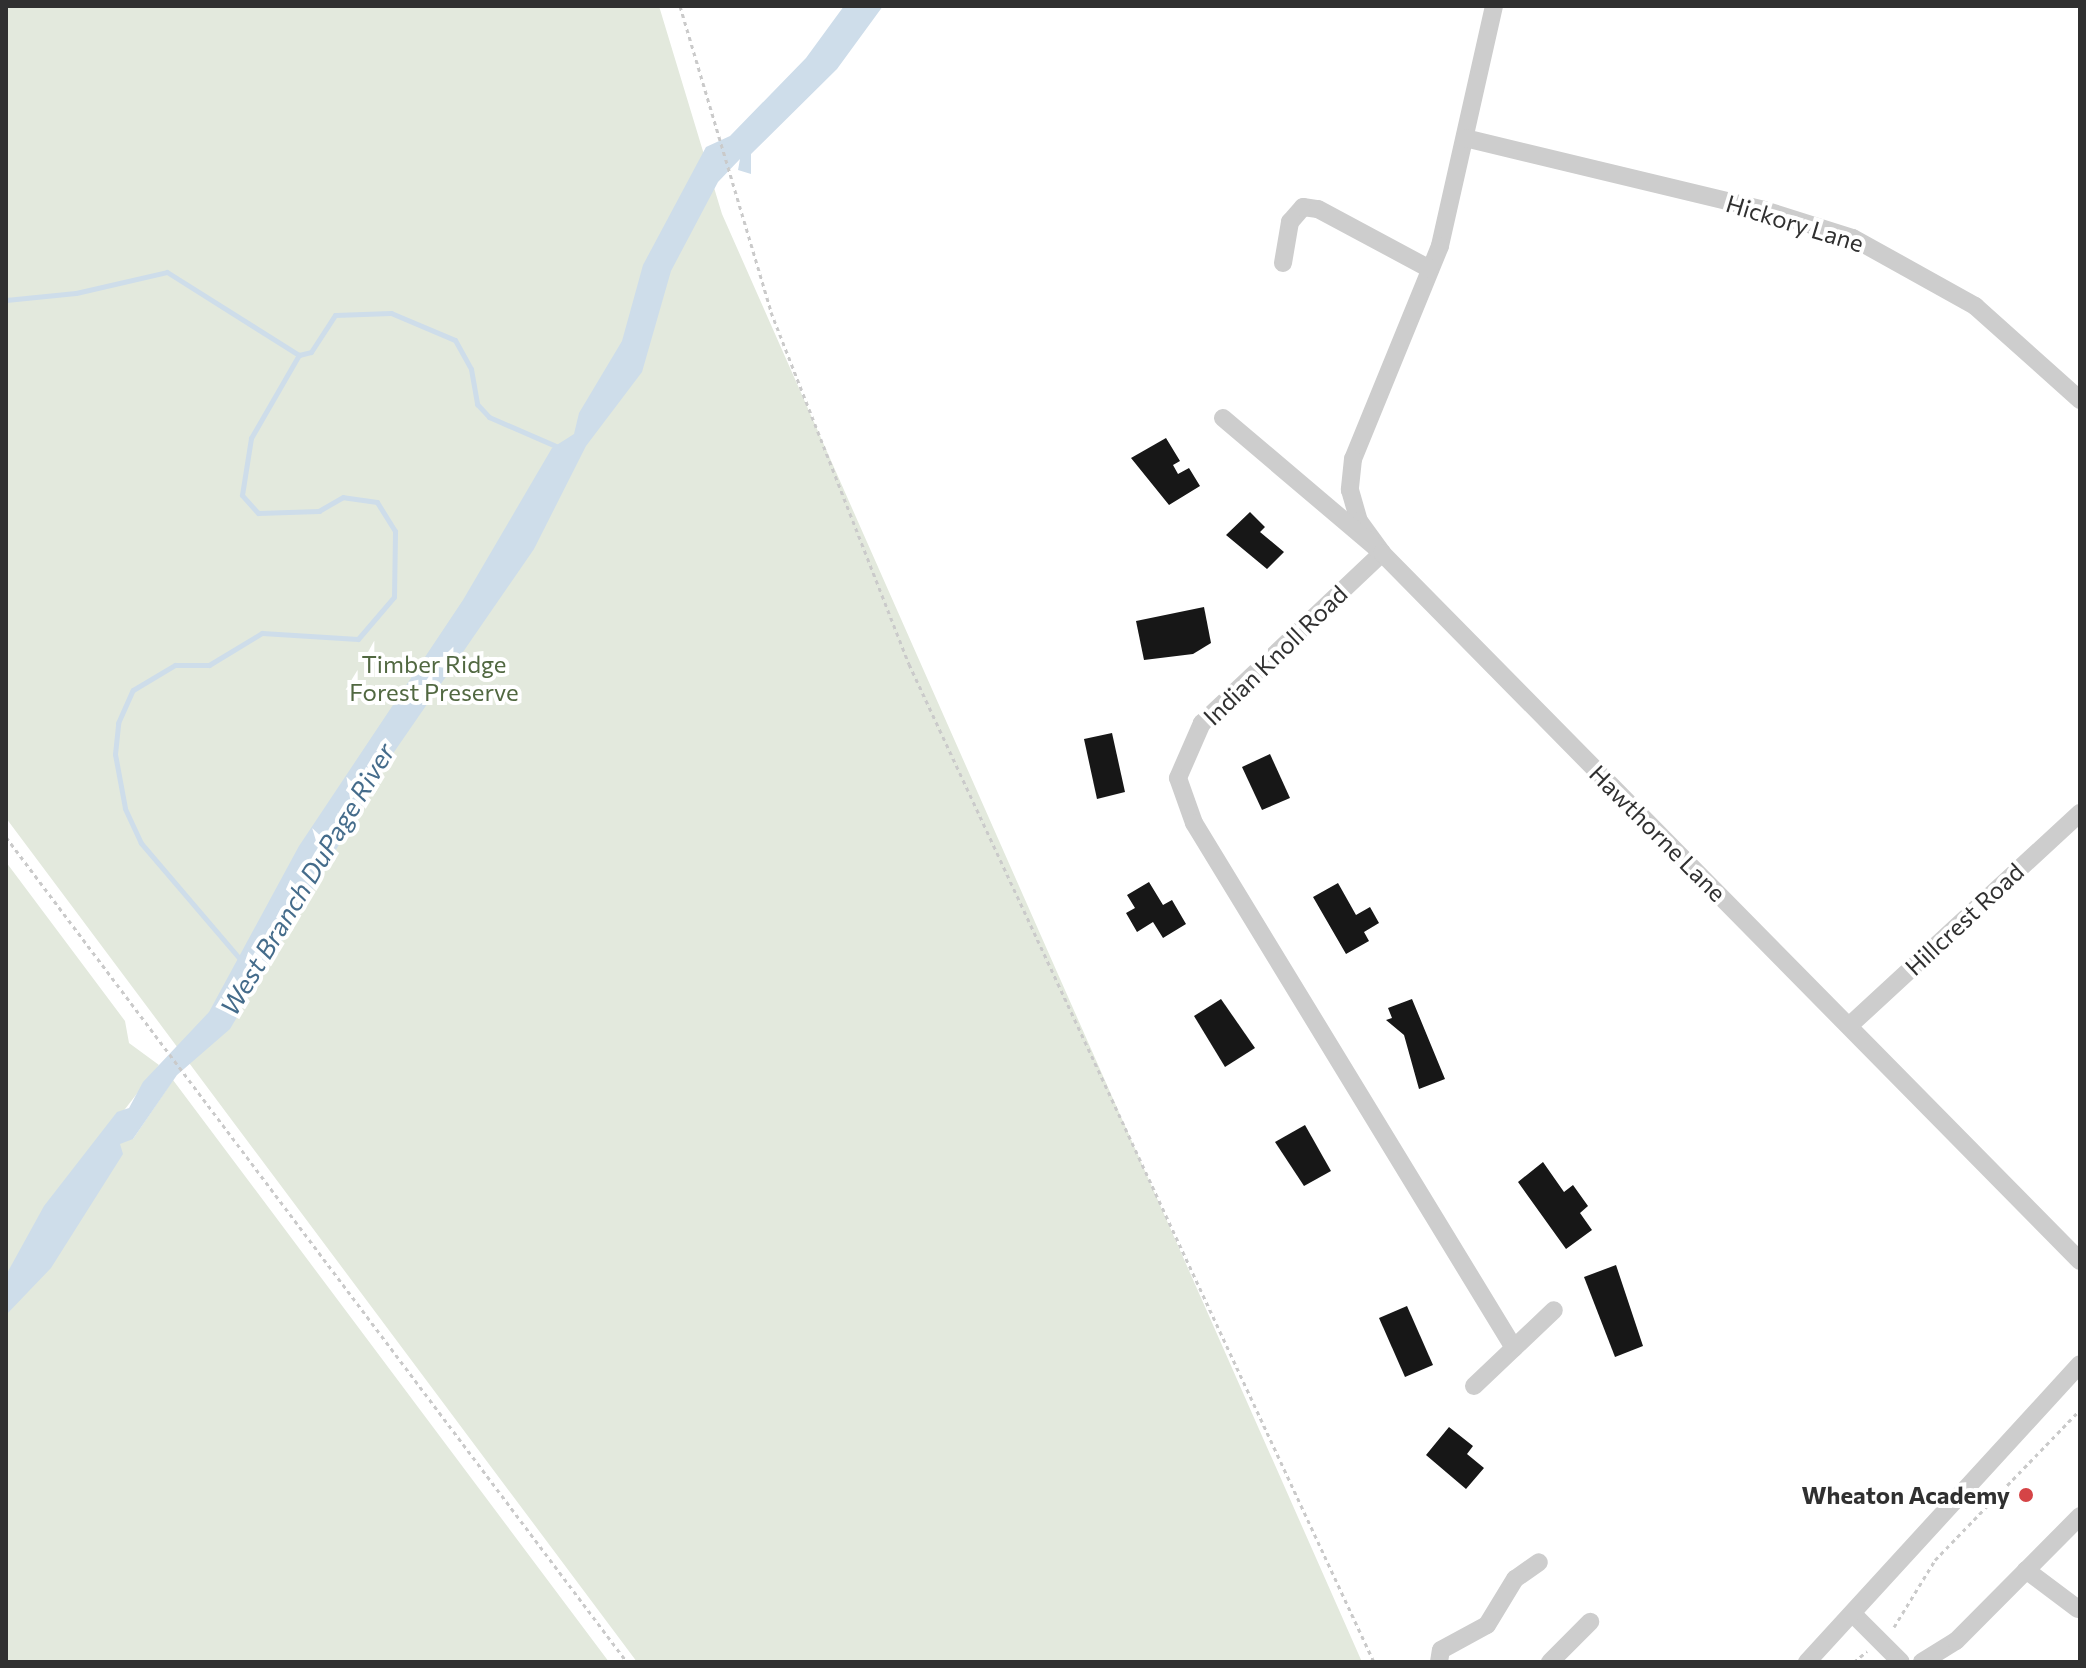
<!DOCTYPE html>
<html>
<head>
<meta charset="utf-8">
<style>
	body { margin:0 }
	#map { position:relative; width:2086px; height:1668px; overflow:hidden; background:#fff; font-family:Commissioner,sans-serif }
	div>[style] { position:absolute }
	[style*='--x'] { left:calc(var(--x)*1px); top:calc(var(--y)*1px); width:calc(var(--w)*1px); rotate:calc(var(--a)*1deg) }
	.green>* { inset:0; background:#e3e9dd }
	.water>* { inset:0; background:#ceddea }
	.stream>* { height:5px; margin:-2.5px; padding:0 2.5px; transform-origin:2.5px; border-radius:2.5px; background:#ceddea }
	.building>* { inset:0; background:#171717 }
	.path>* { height:3px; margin-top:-1.5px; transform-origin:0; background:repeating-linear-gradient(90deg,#cacaca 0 4px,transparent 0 8px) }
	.minor>* { height:18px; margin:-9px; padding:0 9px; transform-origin:9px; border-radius:9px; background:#cdcdcd }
	.dots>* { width:22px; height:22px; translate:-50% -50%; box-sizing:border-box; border:4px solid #fff; border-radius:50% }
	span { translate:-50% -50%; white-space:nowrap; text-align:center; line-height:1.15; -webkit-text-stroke:8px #fff; paint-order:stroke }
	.street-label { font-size:24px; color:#303030 }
	.park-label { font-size:24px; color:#516841 }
	.poi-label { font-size:24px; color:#303030; font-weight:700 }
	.right { translate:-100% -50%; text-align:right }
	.water-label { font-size:26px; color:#456c8b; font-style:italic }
	.frame { position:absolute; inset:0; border:8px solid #303030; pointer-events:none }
</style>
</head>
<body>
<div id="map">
	<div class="green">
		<i style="clip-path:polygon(6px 6px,659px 6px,722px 214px,1362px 1662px,637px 1662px,6px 818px)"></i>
		<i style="clip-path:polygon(6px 862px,125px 1021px,129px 1043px,159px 1065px,122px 1113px,133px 1139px,173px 1080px,609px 1662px,6px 1662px)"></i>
	</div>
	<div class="water">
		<i style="clip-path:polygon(844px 6px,883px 6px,837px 69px,751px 154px,751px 174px,738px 170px,740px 159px,718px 182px,671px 271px,642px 372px,586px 446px,534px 549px,392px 755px,230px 1029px,177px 1075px,133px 1139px,120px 1144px,123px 1154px,51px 1268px,6px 1315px,6px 1275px,44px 1206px,117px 1112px,129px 1108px,143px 1082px,209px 1012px,299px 846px,463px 600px,552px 448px,574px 434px,579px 413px,622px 341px,643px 265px,706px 147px,730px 136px,806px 58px)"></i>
	</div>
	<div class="stream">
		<i style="--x:6;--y:300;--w:70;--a:-5.7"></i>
		<i style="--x:76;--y:293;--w:93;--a:-13"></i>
		<i style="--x:167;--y:272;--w:156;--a:32.2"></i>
		<i style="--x:299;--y:355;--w:12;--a:-14"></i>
		<i style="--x:311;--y:352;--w:44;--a:-57"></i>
		<i style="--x:335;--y:315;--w:56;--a:-2"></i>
		<i style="--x:391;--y:313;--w:69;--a:22.9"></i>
		<i style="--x:455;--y:340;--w:33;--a:61"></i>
		<i style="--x:471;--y:369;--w:36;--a:80"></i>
		<i style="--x:477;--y:404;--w:18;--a:47"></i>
		<i style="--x:489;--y:417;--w:75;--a:23.5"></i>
		<i style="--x:240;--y:959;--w:153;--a:-130.5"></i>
		<i style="--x:141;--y:843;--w:38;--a:-115"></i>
		<i style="--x:125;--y:808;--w:55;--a:-100.5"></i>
		<i style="--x:115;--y:754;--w:31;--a:-84"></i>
		<i style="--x:118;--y:723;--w:36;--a:-66"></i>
		<i style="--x:133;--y:690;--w:49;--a:-30.8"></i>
		<i style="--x:175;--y:665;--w:34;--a:0"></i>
		<i style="--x:209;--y:665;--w:62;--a:-31.1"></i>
		<i style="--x:262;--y:633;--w:96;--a:3.6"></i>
		<i style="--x:358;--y:639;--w:55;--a:-49.4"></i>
		<i style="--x:394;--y:597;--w:66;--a:-89.1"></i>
		<i style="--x:395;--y:531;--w:34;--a:-122"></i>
		<i style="--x:377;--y:502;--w:34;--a:-172"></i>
		<i style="--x:343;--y:497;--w:28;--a:150"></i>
		<i style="--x:319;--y:511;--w:61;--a:178.1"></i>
		<i style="--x:258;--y:513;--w:24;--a:-132"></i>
		<i style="--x:242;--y:495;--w:58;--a:-81"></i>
		<i style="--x:251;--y:438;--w:96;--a:-60"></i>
	</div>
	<div class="building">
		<i style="clip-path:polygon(1166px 438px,1180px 461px,1173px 465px,1178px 474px,1189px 468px,1200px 486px,1169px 505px,1131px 458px)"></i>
		<i style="clip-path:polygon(1250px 512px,1265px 527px,1260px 532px,1284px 552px,1267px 569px,1226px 535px)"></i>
		<i style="clip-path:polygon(1204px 607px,1211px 643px,1193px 654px,1144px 660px,1136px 621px)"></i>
		<i style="clip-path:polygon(1112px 733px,1125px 792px,1097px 799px,1084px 739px)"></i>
		<i style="clip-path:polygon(1270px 754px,1290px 798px,1262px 810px,1242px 767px)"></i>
		<i style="clip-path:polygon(1149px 882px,1163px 905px,1172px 900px,1186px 924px,1163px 938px,1153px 922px,1137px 932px,1126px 913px,1135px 908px,1127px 895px)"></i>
		<i style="clip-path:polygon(1338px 883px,1356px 915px,1370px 907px,1379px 923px,1364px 932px,1369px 941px,1346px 954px,1313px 897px)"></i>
		<i style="clip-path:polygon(1221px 999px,1255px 1048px,1225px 1067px,1194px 1016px)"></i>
		<i style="clip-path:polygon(1412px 999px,1445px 1079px,1419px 1089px,1404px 1035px,1386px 1020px,1392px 1018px,1388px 1008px)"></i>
		<i style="clip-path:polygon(1305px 1125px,1331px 1171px,1304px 1186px,1275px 1142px)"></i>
		<i style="clip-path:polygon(1543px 1162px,1564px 1192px,1573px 1185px,1588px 1206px,1580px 1213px,1592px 1230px,1566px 1249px,1518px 1182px)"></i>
		<i style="clip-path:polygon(1616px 1265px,1643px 1346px,1615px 1357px,1584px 1277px)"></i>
		<i style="clip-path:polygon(1407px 1306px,1433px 1365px,1405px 1377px,1379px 1318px)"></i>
		<i style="clip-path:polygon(1449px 1427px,1473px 1446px,1467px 1454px,1484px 1468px,1466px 1489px,1426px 1455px)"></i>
	</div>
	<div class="path">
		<i style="--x:680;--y:6;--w:319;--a:73.4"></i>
		<i style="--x:771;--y:312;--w:378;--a:68.6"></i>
		<i style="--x:909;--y:664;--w:1101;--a:65.02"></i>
		<i style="--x:6;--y:837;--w:1033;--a:53.03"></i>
		<i style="--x:1894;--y:1627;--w:79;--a:-58.5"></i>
		<i style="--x:1935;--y:1560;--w:209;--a:-46"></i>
		<i style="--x:1854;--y:1662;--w:17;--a:-40"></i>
	</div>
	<div class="minor">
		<i style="--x:1494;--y:6;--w:246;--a:102.7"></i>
		<i style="--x:1440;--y:246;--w:230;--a:112.2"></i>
		<i style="--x:1353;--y:459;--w:31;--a:96"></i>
		<i style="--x:1350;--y:490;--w:32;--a:74"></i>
		<i style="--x:1359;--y:521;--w:39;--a:54"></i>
		<i style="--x:1382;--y:553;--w:248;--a:136.6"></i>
		<i style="--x:1202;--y:723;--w:60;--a:113.6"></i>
		<i style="--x:1178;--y:778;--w:48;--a:70.4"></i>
		<i style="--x:1194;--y:823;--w:615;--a:58.64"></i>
		<i style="--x:1465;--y:138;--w:308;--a:13.5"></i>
		<i style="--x:1764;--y:210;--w:93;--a:17.5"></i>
		<i style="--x:1853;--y:238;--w:140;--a:29.1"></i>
		<i style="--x:1975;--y:306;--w:141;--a:41.8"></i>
		<i style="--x:1283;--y:263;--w:42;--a:-80.3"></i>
		<i style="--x:1290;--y:222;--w:20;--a:-49"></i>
		<i style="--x:1303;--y:207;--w:15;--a:8"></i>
		<i style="--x:1318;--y:209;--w:127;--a:28.2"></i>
		<i style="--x:1223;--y:418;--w:209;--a:40.3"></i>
		<i style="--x:1382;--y:553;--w:994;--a:45.41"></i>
		<i style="--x:1849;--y:1026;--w:314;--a:-42.7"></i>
		<i style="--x:1474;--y:1386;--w:110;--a:-43.5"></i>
		<i style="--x:2026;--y:1570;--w:65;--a:36.9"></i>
		<i style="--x:1854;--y:1615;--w:66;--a:45"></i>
		<i style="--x:1439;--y:1662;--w:12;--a:-81"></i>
		<i style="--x:1441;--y:1650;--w:52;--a:-28.5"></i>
		<i style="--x:1487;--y:1625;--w:54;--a:-58.7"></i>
		<i style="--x:1515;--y:1579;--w:29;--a:-35"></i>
		<i style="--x:1550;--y:1662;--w:57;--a:-45"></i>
		<i style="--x:1807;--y:1662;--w:404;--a:-47.5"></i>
		<i style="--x:1922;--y:1662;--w:40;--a:-32"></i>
		<i style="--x:1956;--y:1641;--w:176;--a:-45.2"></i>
	</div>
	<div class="dots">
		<i style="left:2026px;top:1495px;background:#d54446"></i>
	</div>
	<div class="street-label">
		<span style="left:1795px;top:223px;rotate:17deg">Hickory Lane</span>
		<span style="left:1275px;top:655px;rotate:-44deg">Indian Knoll Road</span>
		<span style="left:1658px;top:833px;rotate:45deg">Hawthorne Lane</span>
		<span style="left:1964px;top:919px;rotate:-43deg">Hillcrest Road</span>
	</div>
	<div class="park-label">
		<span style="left:434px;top:678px">Timber Ridge<br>Forest Preserve</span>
	</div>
	<div class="poi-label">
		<span class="right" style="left:2010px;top:1495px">Wheaton Academy</span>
	</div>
	<div class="water-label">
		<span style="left:307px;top:879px;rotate:-59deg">West Branch DuPage River</span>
	</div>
	<div class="frame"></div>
</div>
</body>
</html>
